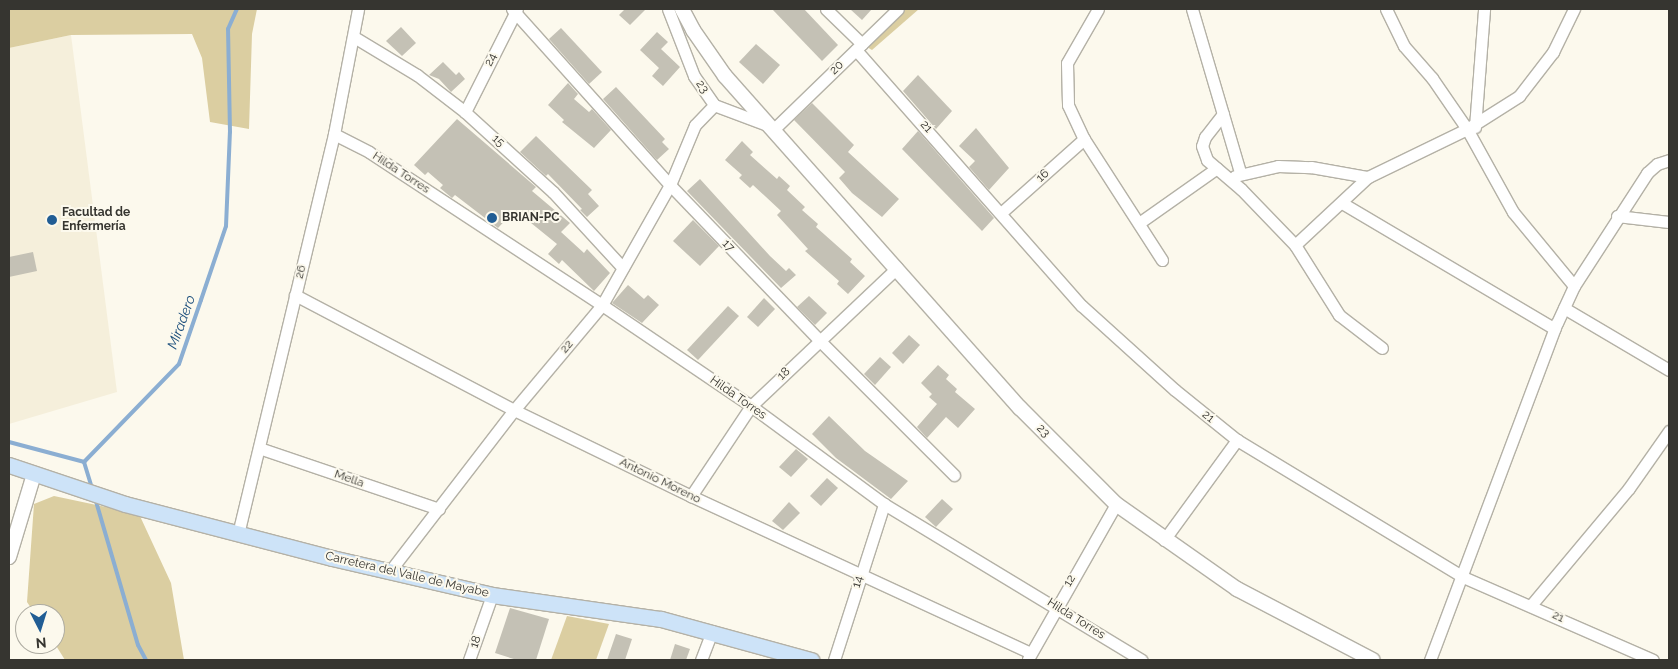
<!DOCTYPE html>
<html>
<head>
<meta charset="utf-8">
<style>
	body { margin:0 }
	#map { position:relative; width:1678px; height:669px; overflow:hidden; background:#fcf9ed; font-family:Raleway,sans-serif }
	div>[style] { position:absolute }
	[style*='--x'] { left:calc(var(--x)*1px); top:calc(var(--y)*1px); width:calc(var(--w)*1px); rotate:calc(var(--a)*1deg) }
	.built>* { inset:0; background:#f5efdb }
	.green>* { inset:0; background:#dbcea1 }
	.stream>* { height:4px; margin:-2px; padding:0 2px; transform-origin:2px; border-radius:2px; background:#8baed2 }
	.building>* { inset:0; background:#c4c1b5 }
	.roads { filter:drop-shadow(1px 0 #b4b1a6) drop-shadow(-1px 0 #b4b1a6) drop-shadow(0 1px #b4b1a6) drop-shadow(0 -1px #b4b1a6) }
	.minor>* { height:11px; margin:-5.5px; padding:0 5.5px; transform-origin:5.5px; border-radius:5.5px; background:#fff }
	.tertiary>* { height:14px; margin:-7px; padding:0 7px; transform-origin:7px; border-radius:7px; background:#fff }
	.secondary>* { height:15px; margin:-7.5px; padding:0 7.5px; transform-origin:7.5px; border-radius:7.5px; background:#cde3f8 }
	.dots>* { width:14px; height:14px; translate:-50% -50%; box-sizing:border-box; border:2px solid #fcf9ed; border-radius:50% }
	span { translate:-50% -50%; white-space:nowrap; text-align:center; line-height:1.15; -webkit-text-stroke:4px #fcf9ed; paint-order:stroke }
	.street-label { font-size:12px; color:#363530 }
	.poi-label { font-size:12px; color:#363530; font-weight:700 }
	.left { translate:0 -50%; text-align:left }
	.water-label { font-size:14px; color:#1a4d7b; font-style:italic }
	.frame { position:absolute; inset:0; border:10px solid #363530; pointer-events:none }
	.north { position:absolute; left:15px; top:604px; width:50px; height:50px; box-sizing:border-box; background:#fcf9ed; border:1px solid #adaba1; border-radius:50%; rotate:175deg; font-size:14px; font-weight:700; line-height:20px; text-align:center; color:#363530 }
	.north::after { content:''; display:block; margin:auto; width:18px; height:22px; background:#215d94; clip-path:polygon(50% 0,100% 100%,50% 72%,0 100%) }
</style>
</head>
<body>
<div id="map">
	<div class="built">
		<i style="clip-path:polygon(71px 35px,117px 392px,9px 424px,9px 48px)"></i>
	</div>
	<div class="green">
		<i style="clip-path:polygon(9px 9px,257px 9px,252px 34px,249px 129px,210px 122px,202px 58px,192px 34px,71px 35px,9px 48px)"></i>
		<i style="clip-path:polygon(906px 9px,919px 9px,872px 50px,867px 47px)"></i>
		<i style="clip-path:polygon(54px 496px,139px 514px,171px 583px,184px 660px,65px 660px,55px 644px,55px 614px,35px 614px,27px 602px,34px 504px)"></i>
		<i style="clip-path:polygon(567px 616px,609px 624px,596px 660px,551px 660px)"></i>
	</div>
	<div class="stream">
		<i style="--x:9;--y:442;--w:78;--a:14.9"></i>
		<i style="--x:84;--y:462;--w:136;--a:-45.9"></i>
		<i style="--x:179;--y:364;--w:68;--a:-71"></i>
		<i style="--x:201;--y:300;--w:78;--a:-71.3"></i>
		<i style="--x:226;--y:226;--w:94;--a:-87.6"></i>
		<i style="--x:230;--y:132;--w:103;--a:-91.1"></i>
		<i style="--x:228;--y:29;--w:22;--a:-66"></i>
		<i style="--x:84;--y:462;--w:28;--a:73"></i>
		<i style="--x:95;--y:498;--w:153;--a:73.7"></i>
		<i style="--x:138;--y:645;--w:17;--a:62"></i>
	</div>
	<div class="building">
		<i style="clip-path:polygon(625px 9px,646px 9px,630px 25px,619px 15px)"></i>
		<i style="clip-path:polygon(772px 9px,804px 9px,838px 45px,822px 61px)"></i>
		<i style="clip-path:polygon(850px 9px,872px 9px,862px 20px)"></i>
		<i style="clip-path:polygon(401px 27px,416px 43px,402px 56px,386px 41px)"></i>
		<i style="clip-path:polygon(561px 28px,602px 72px,589px 84px,549px 39px)"></i>
		<i style="clip-path:polygon(657px 32px,668px 42px,661px 49px,680px 67px,663px 86px,652px 76px,659px 68px,640px 50px)"></i>
		<i style="clip-path:polygon(756px 44px,780px 65px,763px 84px,739px 62px)"></i>
		<i style="clip-path:polygon(443px 62px,456px 75px,459px 72px,465px 79px,451px 92px,439px 79px,429px 75px)"></i>
		<i style="clip-path:polygon(918px 75px,952px 111px,936px 129px,903px 91px)"></i>
		<i style="clip-path:polygon(568px 83px,578px 94px,574px 99px,589px 112px,592px 109px,611px 130px,594px 148px,562px 122px,564px 120px,548px 105px)"></i>
		<i style="clip-path:polygon(616px 87px,665px 139px,662px 142px,669px 149px,657px 160px,603px 99px)"></i>
		<i style="clip-path:polygon(812px 103px,854px 145px,848px 152px,899px 199px,882px 217px,852px 193px,839px 178px,845px 172px,794px 120px)"></i>
		<i style="clip-path:polygon(457px 119px,536px 187px,532px 191px,570px 223px,561px 232px,584px 253px,587px 249px,610px 273px,594px 291px,562px 260px,559px 264px,548px 254px,557px 244px,515px 210px,498px 228px,455px 195px,452px 198px,440px 188px,443px 185px,428px 172px,425px 175px,414px 165px)"></i>
		<i style="clip-path:polygon(976px 128px,1009px 168px,989px 190px,969px 167px,975px 161px,959px 146px)"></i>
		<i style="clip-path:polygon(918px 131px,994px 218px,982px 231px,902px 149px)"></i>
		<i style="clip-path:polygon(536px 136px,592px 190px,588px 194px,599px 206px,587px 217px,580px 210px,582px 209px,548px 174px,546px 176px,520px 152px)"></i>
		<i style="clip-path:polygon(742px 141px,753px 152px,750px 155px,777px 179px,779px 176px,790px 186px,787px 190px,805px 207px,802px 210px,818px 224px,816px 227px,852px 259px,850px 262px,865px 276px,848px 294px,837px 284px,839px 281px,805px 251px,808px 249px,777px 215px,781px 211px,753px 185px,750px 188px,739px 178px,742px 175px,725px 160px)"></i>
		<i style="clip-path:polygon(700px 179px,770px 256px,786px 271px,789px 268px,796px 275px,781px 288px,687px 191px)"></i>
		<i style="clip-path:polygon(693px 220px,719px 246px,700px 266px,673px 241px)"></i>
		<i style="clip-path:polygon(33px 252px,37px 271px,9px 277px,9px 257px)"></i>
		<i style="clip-path:polygon(628px 285px,644px 299px,648px 295px,659px 305px,642px 323px,612px 303px)"></i>
		<i style="clip-path:polygon(809px 296px,827px 313px,815px 325px,797px 307px)"></i>
		<i style="clip-path:polygon(764px 298px,775px 309px,758px 327px,747px 317px)"></i>
		<i style="clip-path:polygon(728px 306px,739px 316px,698px 360px,687px 350px)"></i>
		<i style="clip-path:polygon(909px 335px,920px 345px,903px 364px,892px 353px)"></i>
		<i style="clip-path:polygon(880px 357px,891px 367px,875px 385px,864px 374px)"></i>
		<i style="clip-path:polygon(938px 365px,949px 375px,946px 379px,957px 389px,955px 392px,975px 409px,958px 428px,946px 417px,927px 438px,917px 427px,937px 404px,929px 397px,932px 394px,921px 383px)"></i>
		<i style="clip-path:polygon(829px 416px,865px 451px,908px 481px,891px 499px,836px 458px,812px 434px)"></i>
		<i style="clip-path:polygon(796px 449px,808px 459px,791px 477px,779px 467px)"></i>
		<i style="clip-path:polygon(827px 478px,838px 488px,821px 506px,810px 496px)"></i>
		<i style="clip-path:polygon(942px 499px,953px 509px,936px 527px,925px 517px)"></i>
		<i style="clip-path:polygon(789px 502px,800px 513px,783px 530px,772px 521px)"></i>
		<i style="clip-path:polygon(510px 608px,549px 619px,536px 660px,517px 660px,495px 653px)"></i>
		<i style="clip-path:polygon(616px 634px,632px 639px,625px 660px,607px 660px)"></i>
		<i style="clip-path:polygon(675px 644px,690px 649px,686px 660px,670px 660px)"></i>
	</div>
	<div class="roads">
		<div class="minor">
			<i style="--x:512;--y:9;--w:237;--a:48.1"></i>
			<i style="--x:670;--y:185;--w:215;--a:46.1"></i>
			<i style="--x:819;--y:340;--w:191;--a:45"></i>
			<i style="--x:668;--y:9;--w:72;--a:68.8"></i>
			<i style="--x:694;--y:76;--w:35;--a:55"></i>
			<i style="--x:714;--y:105;--w:65;--a:20.7"></i>
			<i style="--x:775;--y:128;--w:171;--a:-44.1"></i>
			<i style="--x:826;--y:9;--w:50;--a:44.2"></i>
			<i style="--x:1098;--y:9;--w:62;--a:119.9"></i>
			<i style="--x:1067;--y:63;--w:42;--a:88.6"></i>
			<i style="--x:1068;--y:105;--w:38;--a:65"></i>
			<i style="--x:1084;--y:139;--w:144;--a:57.2"></i>
			<i style="--x:1192;--y:9;--w:170;--a:73.6"></i>
			<i style="--x:1386;--y:9;--w:41;--a:64.1"></i>
			<i style="--x:1404;--y:46;--w:43;--a:48.8"></i>
			<i style="--x:1432;--y:78;--w:62;--a:55.5"></i>
			<i style="--x:1467;--y:129;--w:95;--a:61"></i>
			<i style="--x:1513;--y:212;--w:96;--a:50.5"></i>
			<i style="--x:354;--y:37;--w:74;--a:31.1"></i>
			<i style="--x:417;--y:75;--w:61;--a:37.6"></i>
			<i style="--x:465;--y:112;--w:119;--a:42.3"></i>
			<i style="--x:553;--y:192;--w:103;--a:47.4"></i>
			<i style="--x:856;--y:50;--w:341;--a:48.6"></i>
			<i style="--x:1082;--y:306;--w:125;--a:42.1"></i>
			<i style="--x:1175;--y:390;--w:80;--a:38.9"></i>
			<i style="--x:1237;--y:440;--w:264;--a:31.2"></i>
			<i style="--x:1463;--y:577;--w:207;--a:23.6"></i>
			<i style="--x:465;--y:112;--w:115;--a:-63.2"></i>
			<i style="--x:1223;--y:114;--w:29;--a:128"></i>
			<i style="--x:1205;--y:137;--w:9;--a:108"></i>
			<i style="--x:1202;--y:146;--w:15;--a:70"></i>
			<i style="--x:1207;--y:160;--w:45;--a:40.5"></i>
			<i style="--x:1241;--y:189;--w:78;--a:46"></i>
			<i style="--x:1295;--y:245;--w:83;--a:57.8"></i>
			<i style="--x:1339;--y:315;--w:54;--a:37.5"></i>
			<i style="--x:1475;--y:127;--w:118;--a:-85.6"></i>
			<i style="--x:334;--y:134;--w:39;--a:27"></i>
			<i style="--x:369;--y:152;--w:279;--a:33.3"></i>
			<i style="--x:602;--y:305;--w:180;--a:34.1"></i>
			<i style="--x:751;--y:406;--w:165;--a:36.4"></i>
			<i style="--x:884;--y:504;--w:301;--a:31.2"></i>
			<i style="--x:1235;--y:176;--w:44;--a:-13.1"></i>
			<i style="--x:1278;--y:166;--w:33;--a:2"></i>
			<i style="--x:1311;--y:167;--w:58;--a:10"></i>
			<i style="--x:1342;--y:203;--w:247;--a:30.6"></i>
			<i style="--x:1002;--y:212;--w:110;--a:-41.7"></i>
			<i style="--x:1617;--y:216;--w:52;--a:6.6"></i>
			<i style="--x:1139;--y:223;--w:95;--a:-35.2"></i>
			<i style="--x:1295;--y:245;--w:100;--a:-43"></i>
			<i style="--x:1368;--y:177;--w:110;--a:-25.9"></i>
			<i style="--x:1467;--y:129;--w:62;--a:-32.4"></i>
			<i style="--x:1519;--y:96;--w:56;--a:-52.3"></i>
			<i style="--x:1553;--y:52;--w:48;--a:-64"></i>
			<i style="--x:295;--y:295;--w:247;--a:27.7"></i>
			<i style="--x:514;--y:410;--w:197;--a:25.9"></i>
			<i style="--x:691;--y:496;--w:374;--a:24.8"></i>
			<i style="--x:1564;--y:308;--w:122;--a:30.6"></i>
			<i style="--x:259;--y:448;--w:190;--a:18.7"></i>
			<i style="--x:691;--y:496;--w:108;--a:-56.3"></i>
			<i style="--x:751;--y:406;--w:201;--a:-43.4"></i>
			<i style="--x:238;--y:534;--w:411;--a:-76.5"></i>
			<i style="--x:334;--y:134;--w:127;--a:-79.1"></i>
			<i style="--x:1164;--y:540;--w:124;--a:-53.9"></i>
			<i style="--x:390;--y:571;--w:203;--a:-52.4"></i>
			<i style="--x:514;--y:410;--w:137;--a:-50"></i>
			<i style="--x:602;--y:305;--w:138;--a:-60.5"></i>
			<i style="--x:670;--y:185;--w:65;--a:-67.4"></i>
			<i style="--x:695;--y:125;--w:28;--a:-46"></i>
			<i style="--x:1532;--y:604;--w:151;--a:-50.1"></i>
			<i style="--x:1629;--y:488;--w:70;--a:-54.9"></i>
			<i style="--x:1028;--y:659;--w:178;--a:-60.4"></i>
			<i style="--x:469;--y:660;--w:69;--a:-70.5"></i>
			<i style="--x:701;--y:660;--w:31;--a:-69"></i>
			<i style="--x:834;--y:660;--w:164;--a:-72.2"></i>
			<i style="--x:1430;--y:660;--w:360;--a:-69.4"></i>
			<i style="--x:1557;--y:323;--w:41;--a:-65.3"></i>
			<i style="--x:1574;--y:286;--w:135;--a:-57.1"></i>
			<i style="--x:1647;--y:173;--w:13;--a:-42"></i>
			<i style="--x:1657;--y:164;--w:13;--a:-18"></i>
		</div>
		<div class="tertiary">
			<i style="--x:682;--y:9;--w:24;--a:62"></i>
			<i style="--x:693;--y:30;--w:56;--a:55.2"></i>
			<i style="--x:725;--y:76;--w:444;--a:48.4"></i>
			<i style="--x:1020;--y:408;--w:136;--a:45"></i>
			<i style="--x:1116;--y:504;--w:148;--a:35.1"></i>
			<i style="--x:1237;--y:589;--w:153;--a:27.6"></i>
			<i style="--x:9;--y:557;--w:87;--a:-73.2"></i>
		</div>
		<div class="secondary">
			<i style="--x:9;--y:465;--w:122;--a:18.6"></i>
			<i style="--x:125;--y:504;--w:214;--a:14.6"></i>
			<i style="--x:332;--y:558;--w:164;--a:13"></i>
			<i style="--x:492;--y:595;--w:171;--a:8.1"></i>
			<i style="--x:661;--y:619;--w:156;--a:15.3"></i>
		</div>
	</div>
	<div class="dots">
		<i style="left:492px;top:218px;background:#215d94"></i>
		<i style="left:52px;top:220px;background:#215d94"></i>
	</div>
	<div class="street-label">
		<span style="left:491px;top:60px;rotate:-64deg">24</span>
		<span style="left:837px;top:68px;rotate:-44deg">20</span>
		<span style="left:702px;top:87px;rotate:55deg">23</span>
		<span style="left:926px;top:127px;rotate:48deg">21</span>
		<span style="left:498px;top:141px;rotate:42deg">15</span>
		<span style="left:401px;top:173px;rotate:33deg">Hilda Torres</span>
		<span style="left:1043px;top:176px;rotate:-42deg">16</span>
		<span style="left:728px;top:246px;rotate:46deg">17</span>
		<span style="left:301px;top:272px;rotate:-76deg">26</span>
		<span style="left:567px;top:347px;rotate:-50deg">22</span>
		<span style="left:784px;top:374px;rotate:-44deg">18</span>
		<span style="left:738px;top:398px;rotate:35deg">Hilda Torres</span>
		<span style="left:1208px;top:417px;rotate:39deg">21</span>
		<span style="left:1043px;top:431px;rotate:45deg">23</span>
		<span style="left:349px;top:479px;rotate:19deg">Mella</span>
		<span style="left:660px;top:481px;rotate:26deg">Antonio Moreno</span>
		<span style="left:407px;top:575px;rotate:13deg">Carretera del Valle de Mayabe</span>
		<span style="left:1070px;top:581px;rotate:-59deg">12</span>
		<span style="left:858px;top:582px;rotate:-73deg">14</span>
		<span style="left:1558px;top:617px;rotate:25deg">21</span>
		<span style="left:1076px;top:619px;rotate:32deg">Hilda Torres</span>
		<span style="left:476px;top:642px;rotate:-71deg">18</span>
	</div>
	<div class="poi-label">
		<span class="left" style="left:62px;top:220px">Facultad de<br>Enfermería</span>
		<span class="left" style="left:502px;top:218px">BRIAN-PC</span>
	</div>
	<div class="water-label">
		<span style="left:181px;top:322px;rotate:-70deg">Miradero</span>
	</div>
	<div class="frame"></div>
	<div class="north">N</div>
</div>
</body>
</html>
